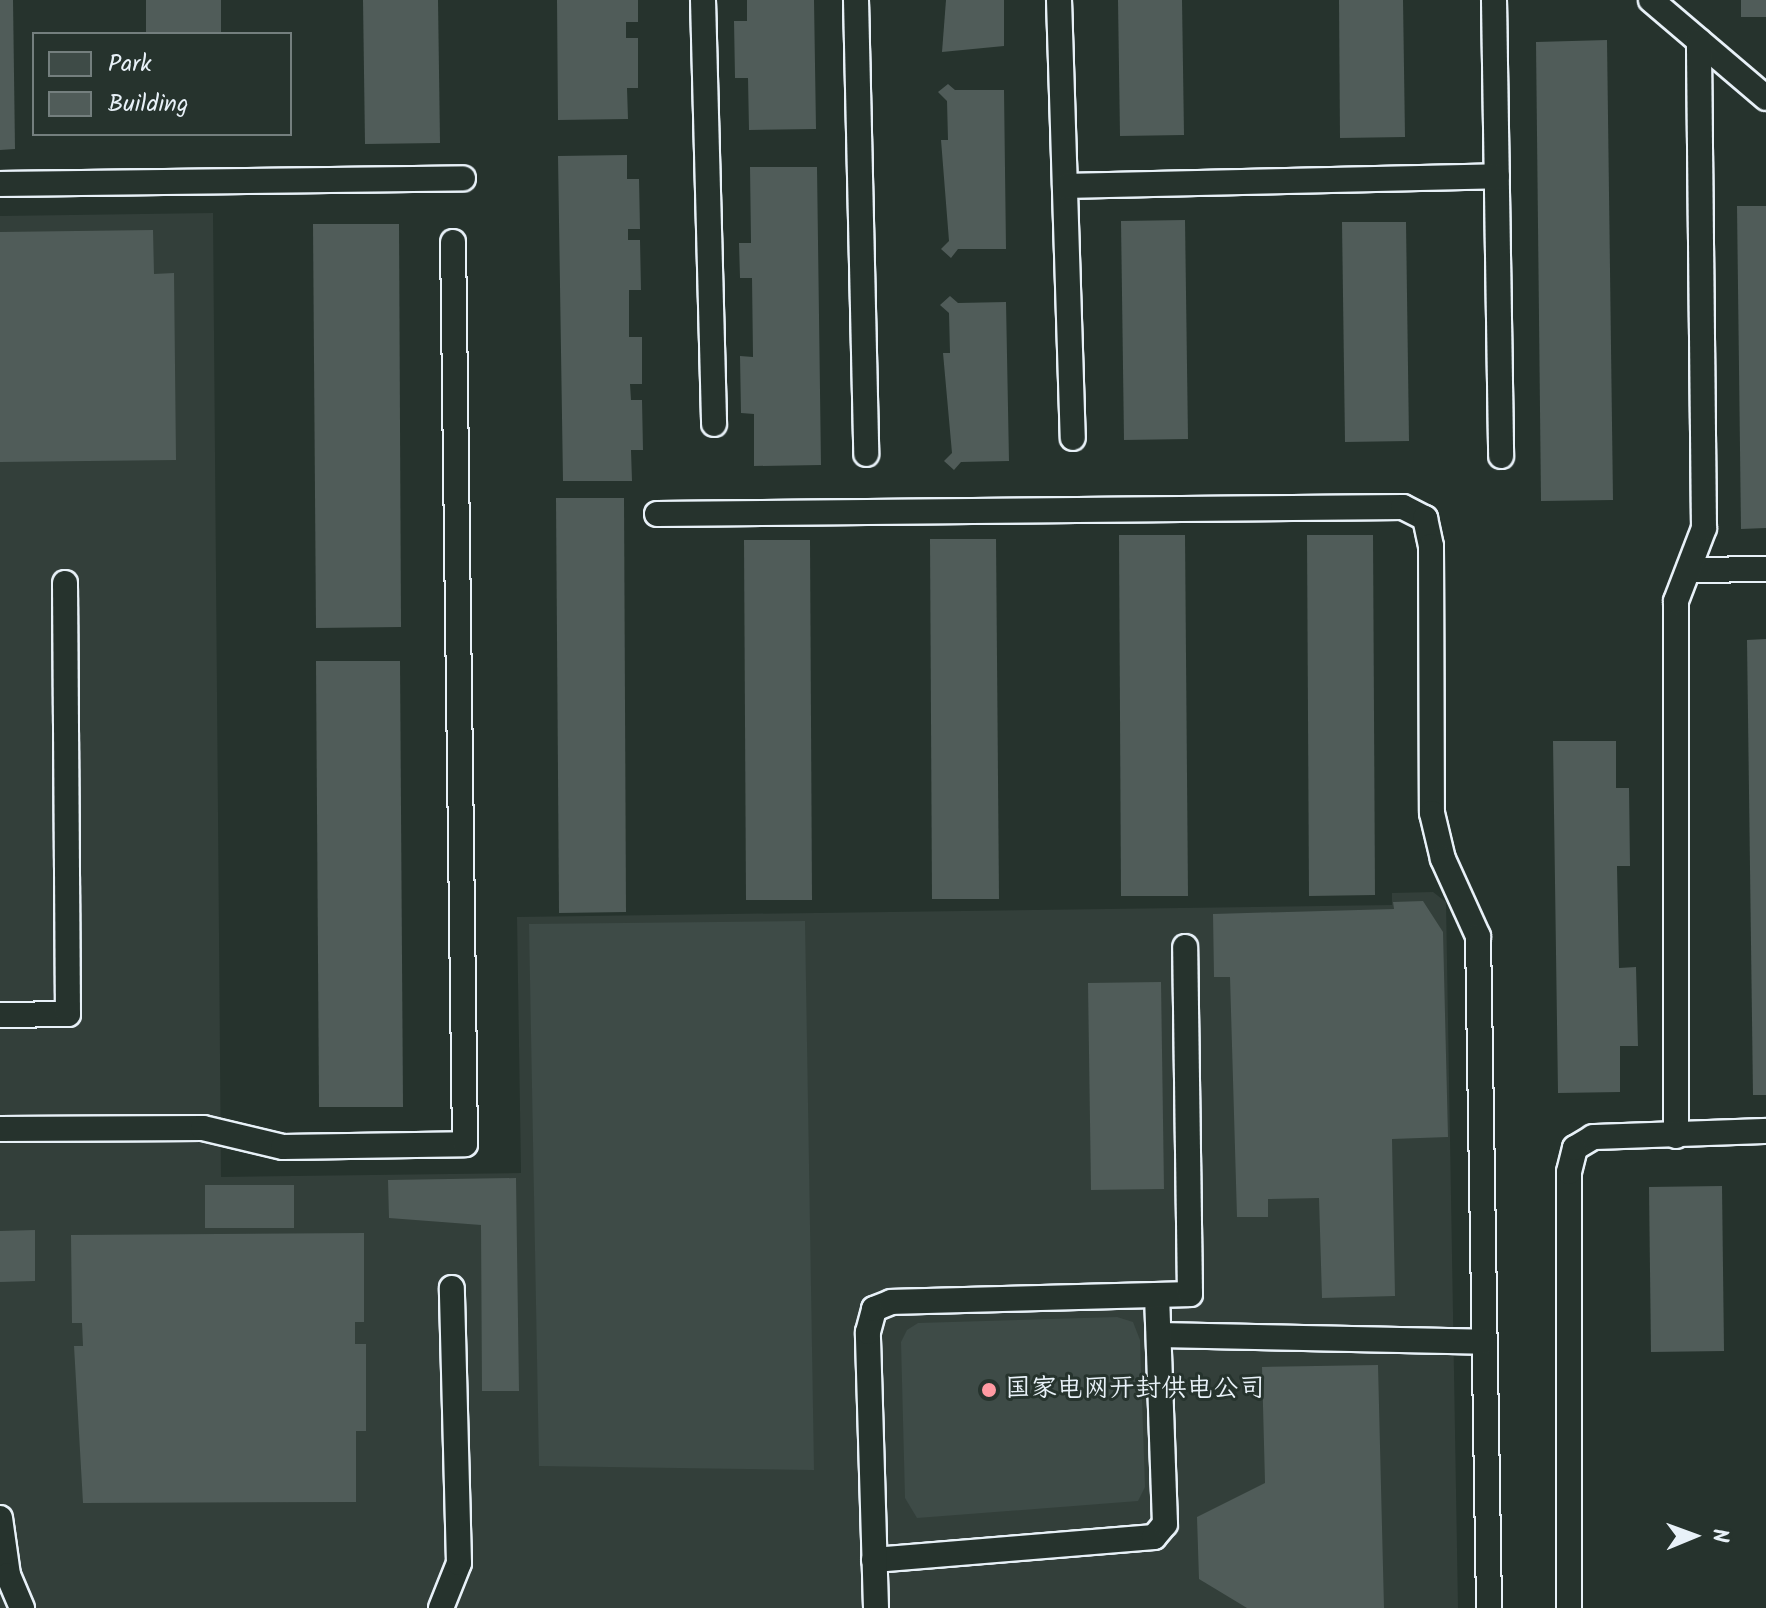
<!DOCTYPE html>
<html>
<head>
<meta charset="utf-8">
<style>
	body { margin:0 }
	#map { position:relative; width:1766px; height:1608px; overflow:hidden; background:#26332d; font-family:Kalam,"LXGW WenKai TC",sans-serif }
	div>[style] { position:absolute }
	[style*='--x'] { left:calc(var(--x)*1px); top:calc(var(--y)*1px); width:calc(var(--w)*1px); rotate:calc(var(--a)*1deg) }
	.built>* { inset:0; background:#333f3a }
	.green>* { inset:0; background:#3e4b47 }
	.building>* { inset:0; background:#505c59 }
	.roads { filter:drop-shadow(2px 0 #e8f1f8) drop-shadow(-2px 0 #e8f1f8) drop-shadow(0 2px #e8f1f8) drop-shadow(0 -2px #e8f1f8) }
	.service>* { height:24px; margin:-12px; padding:0 12px; transform-origin:12px; border-radius:12px; background:#26332d }
	.dots>* { width:22px; height:22px; translate:-50% -50%; box-sizing:border-box; border:4px solid #26332d; border-radius:50% }
	span { translate:-50% -50%; white-space:nowrap; text-align:center; line-height:1.15; -webkit-text-stroke:6px #26332d; paint-order:stroke }
	.poi-label { font-size:26px; color:#e8f1f8 }
	.left { translate:0 -50%; text-align:left }
	.legend { position:absolute; left:32px; top:32px; width:260px; height:104px; box-sizing:border-box; background:#26332d; border:2px solid #747f7e; margin:0; padding:10px 14px; list-style:none; font-size:24px; color:#e8f1f8 }
	.legend li { display:flex; align-items:center; gap:16px; height:40px }
	.legend b { width:40px; border:2px solid #747f7e }
	.north { position:absolute; left:1654px; top:1496px; width:80px; height:80px; -webkit-text-stroke:6px #26332d; paint-order:stroke; rotate:89deg; font-size:22px; font-weight:700; line-height:32px; text-align:center; color:#e8f1f8 }
	.north::after { content:''; display:block; margin:auto; width:28px; height:36px; background:#e8f1f8; clip-path:polygon(50% 0,100% 100%,50% 72%,0 100%) }
</style>
</head>
<body>
<div id="map">
	<div class="built">
		<i style="clip-path:polygon(213px 213px,221px 1177px,521px 1173px,517px 917px,1392px 905px,1392px 893px,1433px 892px,1446px 902px,1458px 1608px,0 1608px,0 216px)"></i>
	</div>
	<div class="green">
		<i style="clip-path:polygon(805px 921px,814px 1470px,539px 1466px,529px 924px)"></i>
		<i style="clip-path:polygon(1117px 1317px,1133px 1322px,1140px 1340px,1145px 1487px,1138px 1501px,917px 1518px,905px 1498px,901px 1342px,907px 1330px,918px 1323px)"></i>
	</div>
	<div class="building">
		<i style="clip-path:polygon(0 0,13px 0,15px 149px,0 150px)"></i>
		<i style="clip-path:polygon(146px 0,221px 0,221px 34px,146px 34px)"></i>
		<i style="clip-path:polygon(363px 0,438px 0,440px 143px,365px 144px)"></i>
		<i style="clip-path:polygon(557px 0,638px 0,638px 22px,626px 22px,626px 38px,638px 38px,638px 88px,627px 88px,628px 119px,558px 120px)"></i>
		<i style="clip-path:polygon(747px 0,814px 0,816px 129px,749px 130px,748px 78px,735px 78px,734px 21px,747px 21px)"></i>
		<i style="clip-path:polygon(946px 0,1004px 0,1004px 46px,942px 52px)"></i>
		<i style="clip-path:polygon(1118px 0,1182px 0,1184px 135px,1120px 136px)"></i>
		<i style="clip-path:polygon(1339px 0,1403px 0,1405px 137px,1340px 138px)"></i>
		<i style="clip-path:polygon(1741px 0,1766px 0,1766px 17px,1741px 17px)"></i>
		<i style="clip-path:polygon(1607px 40px,1613px 500px,1541px 501px,1536px 42px)"></i>
		<i style="clip-path:polygon(948px 84px,955px 90px,1004px 90px,1006px 249px,958px 249px,951px 258px,941px 249px,949px 241px,941px 140px,948px 140px,947px 101px,938px 92px)"></i>
		<i style="clip-path:polygon(627px 155px,627px 179px,639px 179px,640px 229px,628px 229px,628px 240px,640px 240px,641px 290px,629px 290px,629px 337px,642px 337px,642px 384px,630px 384px,631px 400px,642px 400px,643px 450px,631px 450px,632px 481px,563px 481px,558px 156px)"></i>
		<i style="clip-path:polygon(750px 167px,817px 167px,821px 465px,754px 466px,754px 414px,741px 413px,740px 356px,753px 357px,752px 278px,740px 278px,739px 243px,751px 243px)"></i>
		<i style="clip-path:polygon(1737px 206px,1766px 206px,1766px 528px,1741px 529px)"></i>
		<i style="clip-path:polygon(1185px 220px,1188px 439px,1124px 440px,1121px 221px)"></i>
		<i style="clip-path:polygon(1342px 222px,1406px 222px,1409px 441px,1345px 442px)"></i>
		<i style="clip-path:polygon(313px 224px,399px 224px,401px 627px,316px 628px)"></i>
		<i style="clip-path:polygon(153px 230px,154px 274px,174px 273px,176px 460px,0 462px,0 232px)"></i>
		<i style="clip-path:polygon(950px 296px,958px 303px,1006px 302px,1009px 461px,961px 462px,954px 470px,944px 461px,952px 453px,943px 353px,950px 353px,949px 313px,940px 305px)"></i>
		<i style="clip-path:polygon(556px 498px,624px 498px,626px 912px,559px 913px)"></i>
		<i style="clip-path:polygon(1119px 535px,1185px 535px,1188px 896px,1121px 896px)"></i>
		<i style="clip-path:polygon(1307px 535px,1373px 535px,1375px 895px,1309px 896px)"></i>
		<i style="clip-path:polygon(930px 539px,996px 539px,999px 899px,932px 899px)"></i>
		<i style="clip-path:polygon(744px 540px,810px 540px,812px 900px,746px 900px)"></i>
		<i style="clip-path:polygon(1766px 639px,1766px 1095px,1753px 1095px,1747px 640px)"></i>
		<i style="clip-path:polygon(316px 661px,400px 661px,403px 1107px,319px 1107px)"></i>
		<i style="clip-path:polygon(1553px 741px,1616px 741px,1616px 788px,1629px 788px,1630px 866px,1617px 866px,1619px 968px,1636px 967px,1638px 1046px,1620px 1046px,1620px 1092px,1558px 1093px)"></i>
		<i style="clip-path:polygon(1423px 901px,1443px 932px,1448px 1137px,1392px 1139px,1395px 1296px,1322px 1298px,1319px 1198px,1268px 1199px,1268px 1217px,1237px 1217px,1230px 977px,1214px 977px,1213px 914px,1394px 909px,1393px 902px)"></i>
		<i style="clip-path:polygon(1161px 982px,1164px 1189px,1091px 1190px,1088px 983px)"></i>
		<i style="clip-path:polygon(516px 1178px,519px 1391px,482px 1391px,481px 1225px,389px 1218px,388px 1180px)"></i>
		<i style="clip-path:polygon(205px 1185px,294px 1185px,294px 1228px,205px 1228px)"></i>
		<i style="clip-path:polygon(1722px 1186px,1724px 1351px,1651px 1352px,1649px 1187px)"></i>
		<i style="clip-path:polygon(35px 1230px,35px 1281px,0 1282px,0 1231px)"></i>
		<i style="clip-path:polygon(364px 1233px,364px 1322px,355px 1322px,355px 1344px,366px 1344px,366px 1431px,356px 1431px,356px 1502px,83px 1503px,74px 1346px,83px 1346px,82px 1323px,72px 1323px,71px 1235px)"></i>
		<i style="clip-path:polygon(1378px 1365px,1384px 1608px,1247px 1608px,1199px 1579px,1197px 1517px,1265px 1483px,1262px 1367px)"></i>
	</div>
	<div class="roads">
		<div class="service">
			<i style="--x:703;--y:0;--w:424;--a:88.5"></i>
			<i style="--x:856;--y:0;--w:454;--a:88.7"></i>
			<i style="--x:1059;--y:0;--w:438;--a:88.2"></i>
			<i style="--x:1494;--y:0;--w:456;--a:89.1"></i>
			<i style="--x:1651;--y:0;--w:151;--a:40.4"></i>
			<i style="--x:0;--y:184;--w:463;--a:-0.7"></i>
			<i style="--x:1065;--y:186;--w:432;--a:-1.3"></i>
			<i style="--x:657;--y:514;--w:746;--a:-0.54"></i>
			<i style="--x:1403;--y:507;--w:25;--a:27"></i>
			<i style="--x:1425;--y:518;--w:29;--a:78"></i>
			<i style="--x:1431;--y:546;--w:267;--a:89.8"></i>
			<i style="--x:1432;--y:813;--w:47;--a:76.6"></i>
			<i style="--x:1443;--y:859;--w:85;--a:65.6"></i>
			<i style="--x:1478;--y:936;--w:672;--a:89.06"></i>
			<i style="--x:1689;--y:570;--w:77;--a:-0.7"></i>
			<i style="--x:0;--y:1015;--w:68;--a:-0.8"></i>
			<i style="--x:68;--y:1014;--w:431;--a:-90.4"></i>
			<i style="--x:0;--y:1129;--w:203;--a:-0.3"></i>
			<i style="--x:203;--y:1128;--w:82;--a:13.4"></i>
			<i style="--x:283;--y:1147;--w:182;--a:-0.9"></i>
			<i style="--x:465;--y:1144;--w:902;--a:-90.76"></i>
			<i style="--x:1676;--y:1136;--w:535;--a:-90"></i>
			<i style="--x:1676;--y:601;--w:78;--a:-69"></i>
			<i style="--x:1704;--y:528;--w:487;--a:-90.6"></i>
			<i style="--x:1159;--y:1335;--w:325;--a:1.2"></i>
			<i style="--x:0;--y:1518;--w:58;--a:82"></i>
			<i style="--x:8;--y:1575;--w:36;--a:67"></i>
			<i style="--x:874;--y:1560;--w:281;--a:-4.7"></i>
			<i style="--x:1154;--y:1537;--w:17;--a:-50"></i>
			<i style="--x:1165;--y:1524;--w:229;--a:-92"></i>
			<i style="--x:441;--y:1608;--w:48;--a:-68.2"></i>
			<i style="--x:459;--y:1563;--w:275;--a:-91.5"></i>
			<i style="--x:876;--y:1608;--w:276;--a:-91.7"></i>
			<i style="--x:868;--y:1332;--w:24;--a:-75"></i>
			<i style="--x:874;--y:1309;--w:18;--a:-22"></i>
			<i style="--x:891;--y:1302;--w:299;--a:-1.5"></i>
			<i style="--x:1190;--y:1294;--w:347;--a:-90.8"></i>
			<i style="--x:1569;--y:1608;--w:436;--a:-90"></i>
			<i style="--x:1569;--y:1172;--w:25;--a:-76"></i>
			<i style="--x:1575;--y:1148;--w:21;--a:-31"></i>
			<i style="--x:1593;--y:1137;--w:173;--a:-2"></i>
		</div>
	</div>
	<div class="dots">
		<i style="left:989px;top:1390px;background:#ff9aa2"></i>
	</div>
	<div class="poi-label">
		<span class="left" style="left:1005px;top:1390px">国家电网开封供电公司</span>
	</div>
	<ul class="legend">
	<li><b style="height:22px;background:#3e4b47"></b>Park</li>
	<li><b style="height:22px;background:#505c59"></b>Building</li>
	</ul>
	<div class="north">N</div>
</div>
</body>
</html>
